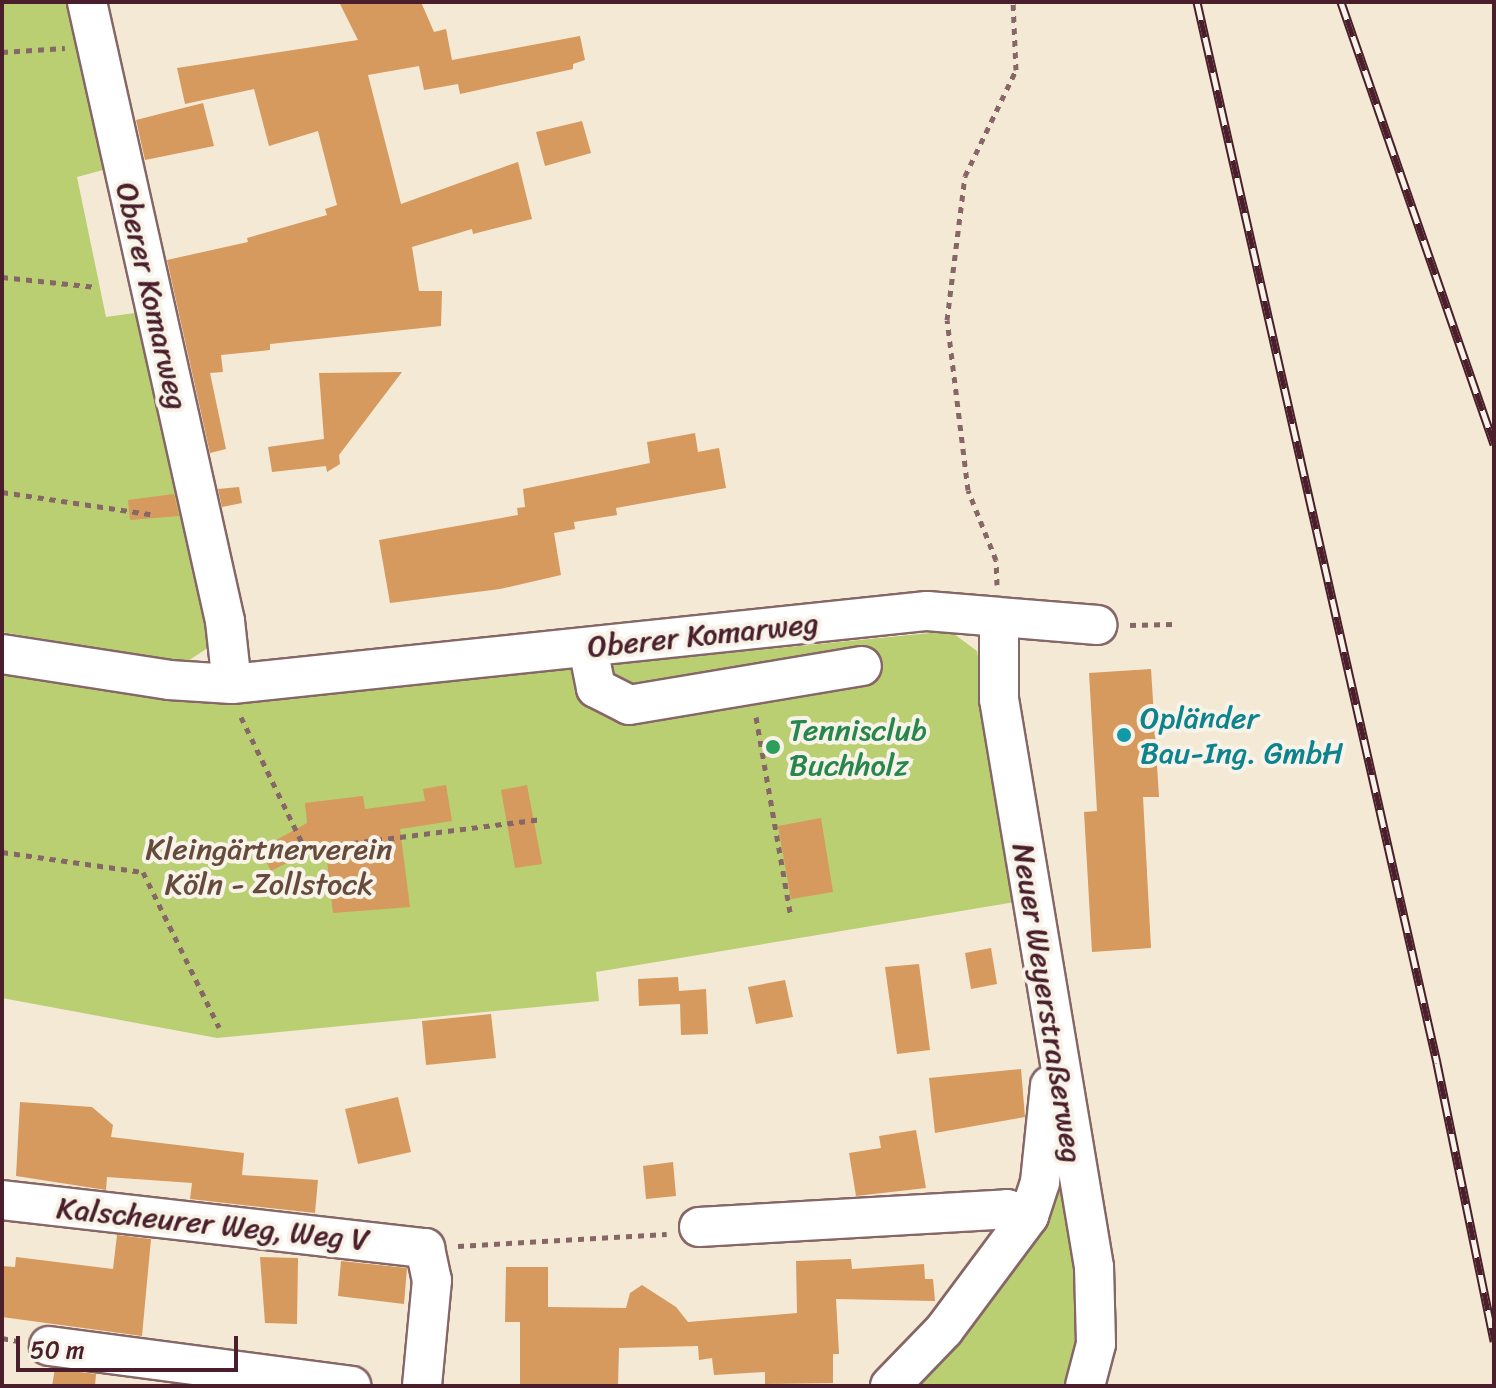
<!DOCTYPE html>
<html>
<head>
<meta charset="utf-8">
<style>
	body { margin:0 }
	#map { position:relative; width:1496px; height:1388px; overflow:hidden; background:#f4e9d4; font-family:Sriracha,sans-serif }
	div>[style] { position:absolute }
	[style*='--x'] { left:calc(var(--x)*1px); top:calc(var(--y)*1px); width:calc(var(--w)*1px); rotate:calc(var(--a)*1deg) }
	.green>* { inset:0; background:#bace72 }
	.building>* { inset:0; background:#d6995e }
	.path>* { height:5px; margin-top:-2.5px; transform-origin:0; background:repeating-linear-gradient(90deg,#866666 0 6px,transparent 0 12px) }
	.roads { filter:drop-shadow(2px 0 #866666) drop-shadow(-2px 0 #866666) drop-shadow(0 2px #866666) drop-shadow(0 -2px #866666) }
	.minor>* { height:38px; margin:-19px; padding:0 19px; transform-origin:19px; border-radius:19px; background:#fff }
	.rail>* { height:9px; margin-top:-4.5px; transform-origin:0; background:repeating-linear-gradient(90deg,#f7f3e8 0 18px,#4a1f2b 0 36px); box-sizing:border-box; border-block:2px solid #4a1f2b }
	.dots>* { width:22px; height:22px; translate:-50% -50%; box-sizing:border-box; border:4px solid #f7f3e8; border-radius:50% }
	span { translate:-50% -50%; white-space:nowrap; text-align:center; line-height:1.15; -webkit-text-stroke:8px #f7f3e8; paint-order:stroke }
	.street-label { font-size:30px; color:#4a1f2b }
	.culture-label { font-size:30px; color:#0d838f }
	.left { translate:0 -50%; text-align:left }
	.leisure-label { font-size:30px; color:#27864d }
	.park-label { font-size:30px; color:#664b3d }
	.frame { position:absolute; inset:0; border:4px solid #4a1f2b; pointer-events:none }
	.scale { position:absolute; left:16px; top:1336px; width:222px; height:36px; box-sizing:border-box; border:4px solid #4a1f2b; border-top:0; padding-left:10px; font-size:24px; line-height:28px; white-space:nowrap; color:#4a1f2b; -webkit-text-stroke:6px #f7f3e8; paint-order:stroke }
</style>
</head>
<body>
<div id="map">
	<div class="green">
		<i style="clip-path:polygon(2px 2px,68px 2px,103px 170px,77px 177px,106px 317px,142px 312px,212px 645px,185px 663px,2px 632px)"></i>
		<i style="clip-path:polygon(950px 631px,977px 651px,1021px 901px,596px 972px,599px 1001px,217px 1038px,2px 998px,2px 673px,216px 704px)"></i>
		<i style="clip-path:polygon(1061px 1143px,1083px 1320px,1074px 1386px,902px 1386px)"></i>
	</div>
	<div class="building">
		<i style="clip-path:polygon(339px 2px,421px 2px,434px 32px,446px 29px,452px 60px,580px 36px,585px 60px,573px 64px,573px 69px,460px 94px,458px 84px,424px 90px,419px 66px,368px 75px,401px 204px,518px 162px,532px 219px,473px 234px,472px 229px,412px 247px,419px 291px,442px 291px,441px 326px,270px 344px,270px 350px,221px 355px,223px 372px,210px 373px,226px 449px,210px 453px,167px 260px,248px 242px,247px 238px,327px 215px,325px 209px,337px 205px,318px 131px,269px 146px,254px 89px,185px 104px,177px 68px,358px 40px)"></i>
		<i style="clip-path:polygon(203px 103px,214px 146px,145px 160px,136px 120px)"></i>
		<i style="clip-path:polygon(582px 121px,591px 153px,545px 166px,536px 132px)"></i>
		<i style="clip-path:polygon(402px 372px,339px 455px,340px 464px,327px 472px,326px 466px,272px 472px,268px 447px,324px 439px,319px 373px)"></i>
		<i style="clip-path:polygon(695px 433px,698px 452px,719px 448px,726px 488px,616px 508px,617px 515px,574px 522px,575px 529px,554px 533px,561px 575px,500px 589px,390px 603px,379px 540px,518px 515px,517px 508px,525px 507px,523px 489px,650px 463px,647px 442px)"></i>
		<i style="clip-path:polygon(239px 487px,242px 503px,222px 507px,218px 489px)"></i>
		<i style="clip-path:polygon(174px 494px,179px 516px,130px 520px,128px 500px)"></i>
		<i style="clip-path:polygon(1151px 669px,1159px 797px,1143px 797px,1151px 948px,1092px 952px,1084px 812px,1097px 811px,1089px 673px)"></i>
		<i style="clip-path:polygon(446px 785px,452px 821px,400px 829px,410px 907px,333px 913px,325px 843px,271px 871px,260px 849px,307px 823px,305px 803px,363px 796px,365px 809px,425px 801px,423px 789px)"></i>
		<i style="clip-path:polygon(527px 785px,542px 864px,515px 868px,501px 790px)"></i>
		<i style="clip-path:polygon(821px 818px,833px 892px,791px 899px,778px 826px)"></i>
		<i style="clip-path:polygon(991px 948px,997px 984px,971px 989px,965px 953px)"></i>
		<i style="clip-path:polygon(919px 964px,930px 1050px,897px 1054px,885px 967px)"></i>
		<i style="clip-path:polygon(678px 977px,679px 991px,706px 989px,708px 1034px,681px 1035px,680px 1004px,639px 1006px,638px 979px)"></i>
		<i style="clip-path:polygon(785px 980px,793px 1017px,756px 1024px,748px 987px)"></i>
		<i style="clip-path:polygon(491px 1014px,496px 1058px,426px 1065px,422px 1021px)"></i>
		<i style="clip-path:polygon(1021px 1069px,1025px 1117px,935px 1133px,929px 1078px)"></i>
		<i style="clip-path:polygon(398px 1097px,411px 1152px,358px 1164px,345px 1109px)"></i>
		<i style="clip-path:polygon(20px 1102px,92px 1107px,113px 1125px,111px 1137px,244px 1153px,242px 1175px,318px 1180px,315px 1213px,190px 1199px,192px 1183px,107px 1177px,106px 1190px,16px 1176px)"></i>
		<i style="clip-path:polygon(916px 1130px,926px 1188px,856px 1196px,849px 1153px,881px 1148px,879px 1136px)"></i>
		<i style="clip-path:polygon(673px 1162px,676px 1196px,646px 1199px,643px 1166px)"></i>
		<i style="clip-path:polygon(117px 1235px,151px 1239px,142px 1336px,2px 1317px,2px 1266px,15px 1267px,16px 1257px,113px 1269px)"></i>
		<i style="clip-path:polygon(260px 1257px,298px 1258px,297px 1324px,265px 1323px)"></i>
		<i style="clip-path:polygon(851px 1259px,852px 1269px,924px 1264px,925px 1279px,933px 1279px,935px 1301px,836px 1299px,839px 1354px,833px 1354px,833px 1383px,765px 1384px,765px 1372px,714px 1375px,712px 1358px,699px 1360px,698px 1346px,619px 1348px,618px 1386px,520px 1386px,520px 1322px,505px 1322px,506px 1267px,548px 1267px,548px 1307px,626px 1308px,630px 1293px,642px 1285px,676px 1307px,688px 1322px,797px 1313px,796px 1261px)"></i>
		<i style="clip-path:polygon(341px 1261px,407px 1268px,404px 1304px,338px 1296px)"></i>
		<i style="clip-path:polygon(55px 1369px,96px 1374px,95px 1386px,52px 1386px)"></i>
	</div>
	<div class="path">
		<i style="--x:2;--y:52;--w:63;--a:-3.6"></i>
		<i style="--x:2;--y:277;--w:95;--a:6.1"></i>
		<i style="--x:2;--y:492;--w:150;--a:8.5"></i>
		<i style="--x:997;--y:585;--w:25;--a:-92"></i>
		<i style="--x:996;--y:560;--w:75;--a:-111.8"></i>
		<i style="--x:968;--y:490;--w:171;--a:-97"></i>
		<i style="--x:947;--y:320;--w:145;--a:-82.9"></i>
		<i style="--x:965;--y:176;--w:118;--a:-64.3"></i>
		<i style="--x:1016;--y:70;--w:68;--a:-92.5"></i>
		<i style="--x:1130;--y:625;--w:43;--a:-1.3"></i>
		<i style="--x:241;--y:717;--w:147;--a:64.1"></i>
		<i style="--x:305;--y:849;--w:239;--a:-7.2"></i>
		<i style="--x:756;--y:717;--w:203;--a:80.1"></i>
		<i style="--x:2;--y:852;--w:142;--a:8.1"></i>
		<i style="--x:143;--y:872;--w:173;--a:63.9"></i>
		<i style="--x:458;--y:1246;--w:209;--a:-3.3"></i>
		<i style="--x:2;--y:1338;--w:15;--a:11"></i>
	</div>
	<div class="roads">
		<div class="minor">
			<i style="--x:87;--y:2;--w:634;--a:77.43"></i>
			<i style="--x:225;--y:621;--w:63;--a:83.7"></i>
			<i style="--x:999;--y:618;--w:81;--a:90"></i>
			<i style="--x:999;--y:699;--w:576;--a:80.5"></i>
			<i style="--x:1094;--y:1267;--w:77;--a:88.5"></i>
			<i style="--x:1096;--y:1344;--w:43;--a:104.7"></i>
			<i style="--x:588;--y:648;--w:41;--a:78.7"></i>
			<i style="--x:596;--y:688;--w:37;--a:27"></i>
			<i style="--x:629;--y:705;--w:236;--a:-9.5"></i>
			<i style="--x:2;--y:654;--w:169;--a:8.8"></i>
			<i style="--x:169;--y:680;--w:63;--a:3.6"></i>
			<i style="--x:232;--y:684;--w:699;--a:-6"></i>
			<i style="--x:927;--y:611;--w:171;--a:4.7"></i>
			<i style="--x:2;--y:1200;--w:426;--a:6.5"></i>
			<i style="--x:425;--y:1248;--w:33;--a:78"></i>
			<i style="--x:432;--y:1280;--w:106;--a:95.4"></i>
			<i style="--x:699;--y:1227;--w:309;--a:-3.3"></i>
			<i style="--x:1007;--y:1209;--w:23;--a:18"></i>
			<i style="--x:49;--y:1346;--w:305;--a:7.5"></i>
			<i style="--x:890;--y:1386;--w:78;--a:-46"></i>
			<i style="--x:944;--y:1330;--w:142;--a:-53.3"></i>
			<i style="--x:1029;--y:1216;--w:36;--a:-72"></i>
			<i style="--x:1040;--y:1182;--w:97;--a:-84.1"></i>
		</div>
	</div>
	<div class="rail">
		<i style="--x:1197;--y:2;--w:1088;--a:77.25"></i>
		<i style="--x:1437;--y:1063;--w:284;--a:78.4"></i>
		<i style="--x:1341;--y:2;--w:468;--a:70.9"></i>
	</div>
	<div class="dots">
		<i style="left:1124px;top:735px;background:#0f9aa8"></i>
		<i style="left:773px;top:747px;background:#2e9e5b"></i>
	</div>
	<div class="street-label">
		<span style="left:152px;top:296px;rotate:77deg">Oberer Komarweg</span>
		<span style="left:703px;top:635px;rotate:-6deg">Oberer Komarweg</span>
		<span style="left:1048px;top:1003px;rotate:81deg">Neuer Weyerstraßerweg</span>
		<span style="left:213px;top:1224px;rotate:6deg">Kalscheurer Weg, Weg V</span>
	</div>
	<div class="culture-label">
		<span class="left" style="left:1140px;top:735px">Opländer<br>Bau-Ing. GmbH</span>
	</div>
	<div class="leisure-label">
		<span class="left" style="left:789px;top:747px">Tennisclub<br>Buchholz</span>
	</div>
	<div class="park-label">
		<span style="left:269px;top:866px">Kleingärtnerverein<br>Köln - Zollstock</span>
	</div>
	<div class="frame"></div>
	<div class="scale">50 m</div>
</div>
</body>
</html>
